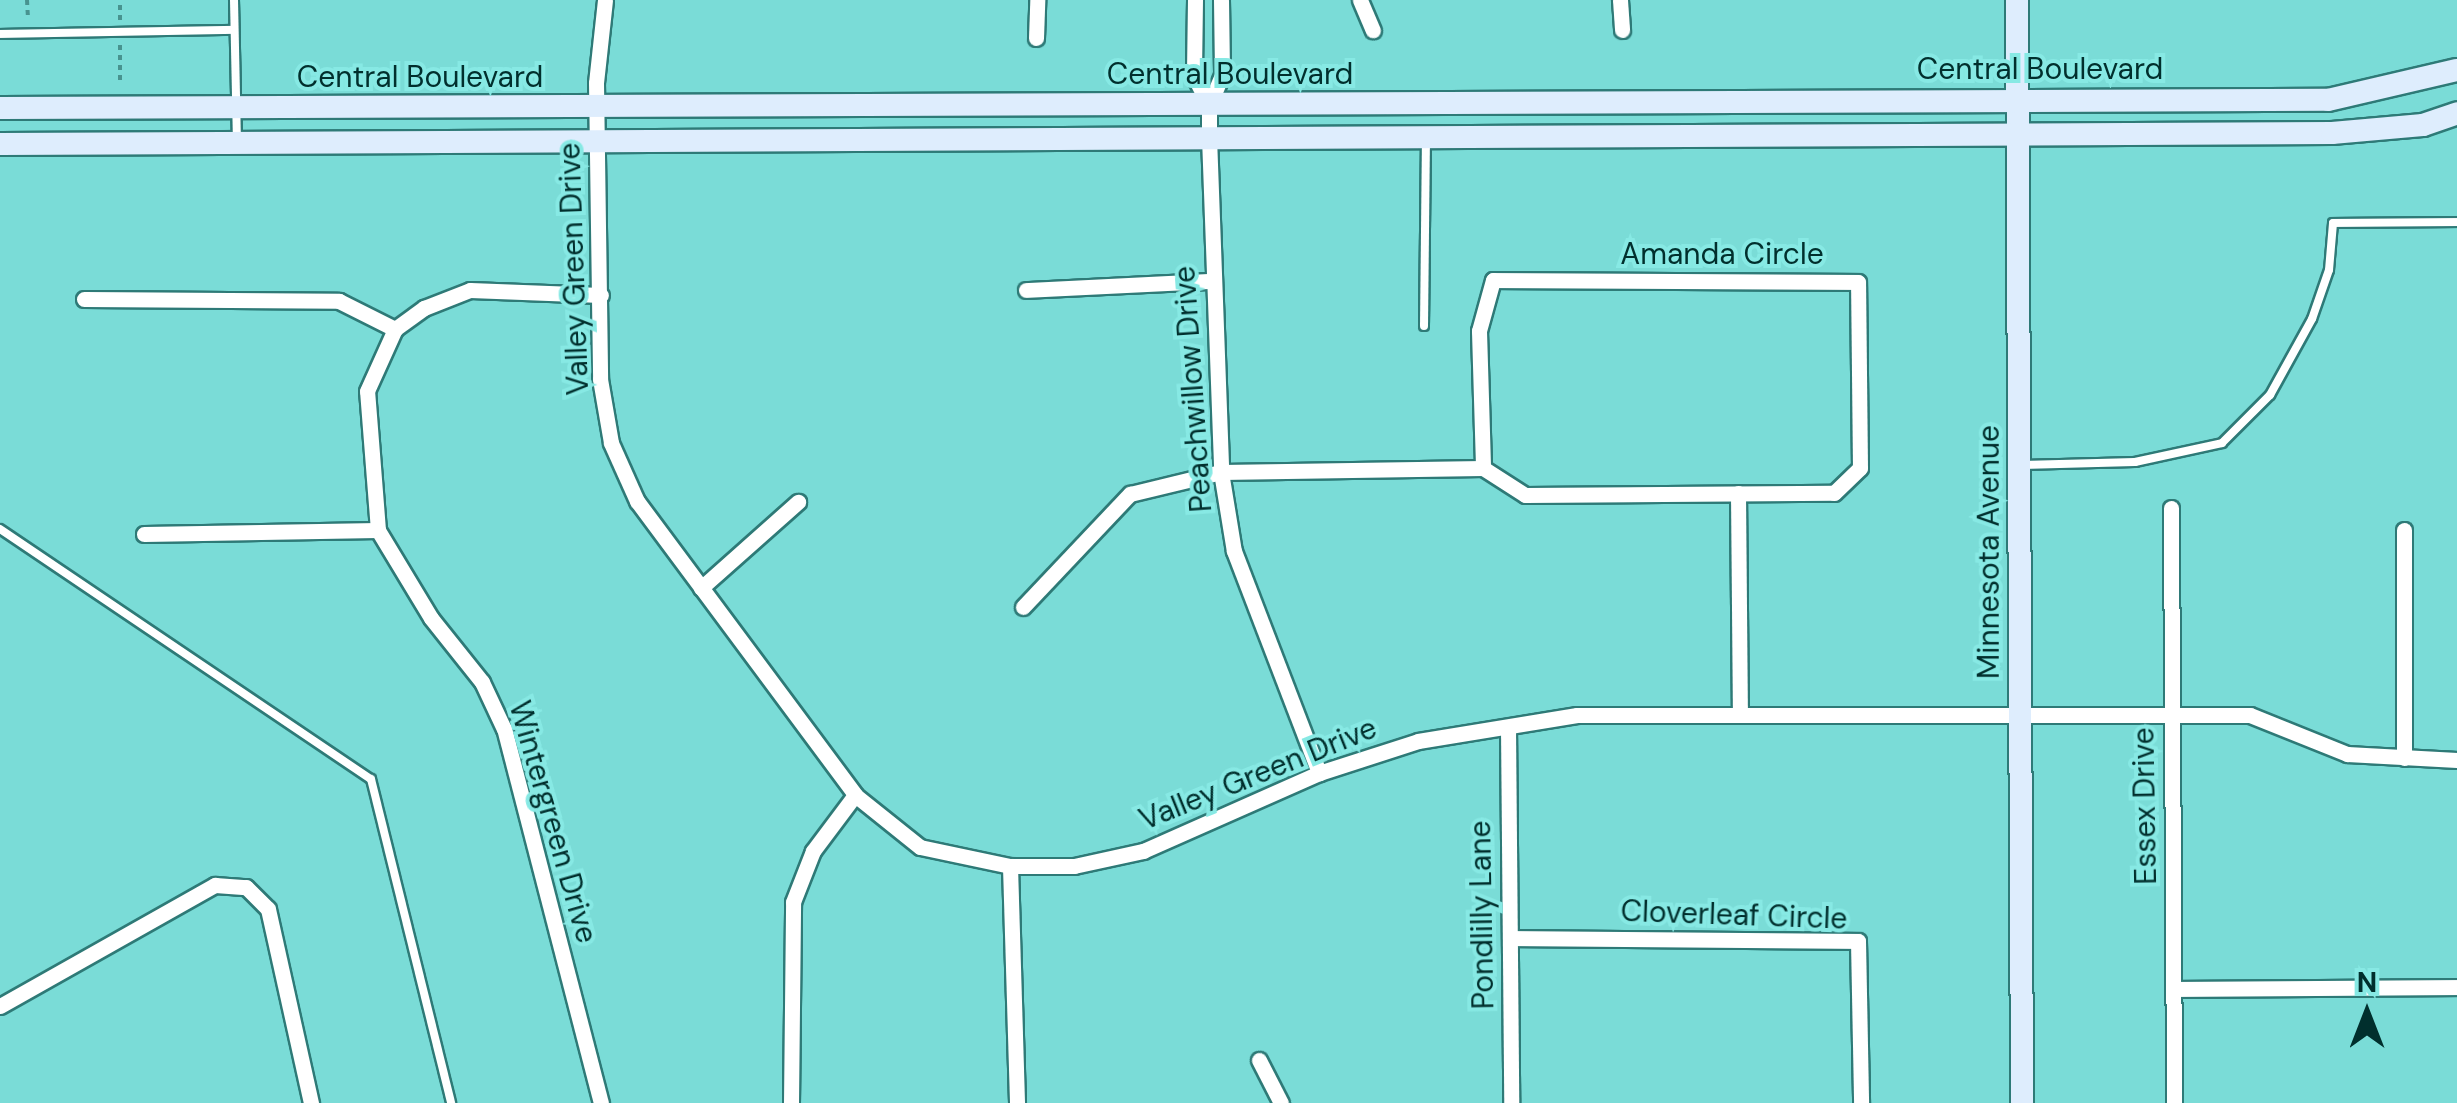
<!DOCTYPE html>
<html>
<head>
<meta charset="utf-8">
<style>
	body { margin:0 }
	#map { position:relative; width:2457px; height:1103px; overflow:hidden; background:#7adcd7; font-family:"DM Sans",sans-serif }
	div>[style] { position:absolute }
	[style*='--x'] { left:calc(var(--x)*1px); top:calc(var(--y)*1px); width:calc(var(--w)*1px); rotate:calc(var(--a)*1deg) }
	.path>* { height:4px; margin-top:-2px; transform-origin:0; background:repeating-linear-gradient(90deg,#47938f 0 5px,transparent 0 10px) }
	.roads { filter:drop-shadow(2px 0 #2e7a77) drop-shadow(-2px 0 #2e7a77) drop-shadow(0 2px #2e7a77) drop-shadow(0 -2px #2e7a77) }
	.lane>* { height:8px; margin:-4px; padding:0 4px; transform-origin:4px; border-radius:4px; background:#fff }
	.street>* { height:15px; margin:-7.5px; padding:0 7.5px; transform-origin:7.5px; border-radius:7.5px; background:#fff }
	.secondary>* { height:22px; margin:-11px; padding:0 11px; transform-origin:11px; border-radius:11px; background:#deedfd }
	span { translate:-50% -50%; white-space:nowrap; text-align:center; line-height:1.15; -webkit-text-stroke:8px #87e9e4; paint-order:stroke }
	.street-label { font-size:30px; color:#012f2d }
	.north { position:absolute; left:2317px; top:963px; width:100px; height:100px; -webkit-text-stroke:8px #87e9e4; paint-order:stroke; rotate:0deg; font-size:28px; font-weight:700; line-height:40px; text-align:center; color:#012f2d }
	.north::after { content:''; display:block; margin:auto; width:35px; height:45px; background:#012f2d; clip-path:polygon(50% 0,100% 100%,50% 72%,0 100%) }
</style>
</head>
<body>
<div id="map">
	<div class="path">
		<i style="--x:27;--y:0;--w:20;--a:87"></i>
		<i style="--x:120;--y:20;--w:20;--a:-90"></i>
		<i style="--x:120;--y:45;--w:40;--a:90"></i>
	</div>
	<div class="roads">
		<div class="lane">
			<i style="--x:234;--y:0;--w:139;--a:88.8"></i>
			<i style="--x:0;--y:34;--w:234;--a:-1"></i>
			<i style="--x:1424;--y:326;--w:186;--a:-89.4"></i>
			<i style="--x:2022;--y:465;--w:113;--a:-1.5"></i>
			<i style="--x:2135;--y:462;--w:89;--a:-12.3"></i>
			<i style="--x:2222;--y:443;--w:68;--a:-45"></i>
			<i style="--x:2270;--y:395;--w:87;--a:-61.1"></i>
			<i style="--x:2312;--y:319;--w:52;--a:-70.9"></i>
			<i style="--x:2329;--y:270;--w:47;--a:-85.1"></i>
			<i style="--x:2333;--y:223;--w:124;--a:-0.5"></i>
			<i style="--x:0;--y:529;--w:447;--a:34"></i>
			<i style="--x:371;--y:779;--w:334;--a:76.1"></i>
		</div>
		<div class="street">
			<i style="--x:605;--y:0;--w:83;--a:96.2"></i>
			<i style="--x:596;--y:83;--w:296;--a:89.2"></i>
			<i style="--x:600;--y:379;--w:65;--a:80.2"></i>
			<i style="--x:611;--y:443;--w:64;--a:65.9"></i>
			<i style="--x:637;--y:501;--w:366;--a:53.4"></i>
			<i style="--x:855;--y:795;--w:83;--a:38.7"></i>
			<i style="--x:920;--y:847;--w:92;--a:11.9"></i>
			<i style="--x:1010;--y:866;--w:64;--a:0"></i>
			<i style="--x:1074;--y:866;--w:71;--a:-12.3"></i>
			<i style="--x:1143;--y:851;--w:193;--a:-23.9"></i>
			<i style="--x:1319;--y:773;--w:104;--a:-17.9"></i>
			<i style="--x:1418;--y:741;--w:161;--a:-9.3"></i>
			<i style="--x:1577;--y:715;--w:673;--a:0"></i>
			<i style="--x:2250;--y:715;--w:105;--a:21.9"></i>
			<i style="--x:2347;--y:754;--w:110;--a:3.1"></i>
			<i style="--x:1195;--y:0;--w:76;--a:90.8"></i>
			<i style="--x:1194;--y:76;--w:33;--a:63"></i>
			<i style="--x:1221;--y:0;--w:75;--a:89.2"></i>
			<i style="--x:1222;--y:75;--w:33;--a:113"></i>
			<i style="--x:1209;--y:105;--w:32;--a:90"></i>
			<i style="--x:1209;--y:137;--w:335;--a:87.9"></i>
			<i style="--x:1221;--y:472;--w:80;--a:80.7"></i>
			<i style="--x:1234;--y:551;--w:238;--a:69"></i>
			<i style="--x:1360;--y:0;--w:33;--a:67"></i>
			<i style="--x:1620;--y:0;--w:30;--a:86"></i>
			<i style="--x:1036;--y:38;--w:38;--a:-88"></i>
			<i style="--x:1026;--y:290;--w:185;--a:-2.8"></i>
			<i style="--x:84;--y:299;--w:255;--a:0.4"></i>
			<i style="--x:339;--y:301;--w:63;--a:26.6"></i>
			<i style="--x:1738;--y:493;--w:218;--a:89.5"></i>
			<i style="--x:2171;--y:508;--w:595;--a:89.71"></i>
			<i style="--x:2404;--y:530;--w:228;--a:90"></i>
			<i style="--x:144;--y:534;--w:234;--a:-1"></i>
			<i style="--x:701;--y:588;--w:130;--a:-41.6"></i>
			<i style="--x:1023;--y:607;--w:156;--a:-46.6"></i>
			<i style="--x:1130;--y:494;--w:94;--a:-13.6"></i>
			<i style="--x:1221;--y:472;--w:262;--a:-0.9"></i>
			<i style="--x:1483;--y:468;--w:50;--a:32.7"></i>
			<i style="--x:1525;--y:495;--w:309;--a:-0.4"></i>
			<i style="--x:1834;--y:493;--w:36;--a:-44"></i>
			<i style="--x:1860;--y:468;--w:186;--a:-90.6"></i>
			<i style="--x:1858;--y:282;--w:365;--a:-179.7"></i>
			<i style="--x:1493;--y:280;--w:53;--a:105.4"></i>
			<i style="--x:1479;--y:331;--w:137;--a:88.3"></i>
			<i style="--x:1508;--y:727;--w:376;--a:89.5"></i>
			<i style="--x:1010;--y:866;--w:237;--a:88.3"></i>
			<i style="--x:1511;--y:938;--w:347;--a:0.5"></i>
			<i style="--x:1858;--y:941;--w:162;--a:88.9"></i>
			<i style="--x:2177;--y:989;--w:280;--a:-0.4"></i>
			<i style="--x:0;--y:1006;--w:247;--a:-29.4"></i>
			<i style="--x:215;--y:885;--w:31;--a:4"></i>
			<i style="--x:246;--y:887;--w:31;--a:45"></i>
			<i style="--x:268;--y:909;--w:199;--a:77.5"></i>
			<i style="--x:1259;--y:1060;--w:48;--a:62.9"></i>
			<i style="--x:601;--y:1103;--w:386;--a:-104.5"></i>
			<i style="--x:504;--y:729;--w:52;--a:-115.1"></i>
			<i style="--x:482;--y:682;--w:82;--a:-128.6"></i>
			<i style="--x:431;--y:618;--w:103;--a:-121.1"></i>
			<i style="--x:378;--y:530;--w:139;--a:-94.5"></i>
			<i style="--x:367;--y:391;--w:68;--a:-65.7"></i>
			<i style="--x:395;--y:329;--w:36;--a:-36"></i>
			<i style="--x:424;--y:308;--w:49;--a:-21.4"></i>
			<i style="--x:470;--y:290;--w:131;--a:2.2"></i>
			<i style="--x:791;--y:1103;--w:201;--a:-89.4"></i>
			<i style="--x:793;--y:902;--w:55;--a:-68.6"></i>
			<i style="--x:813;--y:851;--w:70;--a:-53.1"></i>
		</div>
		<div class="secondary">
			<i style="--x:2017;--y:0;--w:1103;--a:89.74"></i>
			<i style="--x:0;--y:108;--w:2328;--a:-0.2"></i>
			<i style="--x:2328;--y:100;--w:132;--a:-13.1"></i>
			<i style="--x:0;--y:144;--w:2332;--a:-0.27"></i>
			<i style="--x:2332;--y:133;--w:91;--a:-5"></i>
			<i style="--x:2423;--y:125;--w:36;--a:-19"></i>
		</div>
	</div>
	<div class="street-label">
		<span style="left:2040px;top:69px">Central Boulevard</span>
		<span style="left:1230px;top:74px">Central Boulevard</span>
		<span style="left:420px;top:77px">Central Boulevard</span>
		<span style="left:1722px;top:254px">Amanda Circle</span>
		<span style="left:574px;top:269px;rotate:-92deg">Valley Green Drive</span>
		<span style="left:1193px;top:389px;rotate:-94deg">Peachwillow Drive</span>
		<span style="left:1989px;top:552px;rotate:-90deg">Minnesota Avenue</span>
		<span style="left:1258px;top:774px;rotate:-22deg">Valley Green Drive</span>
		<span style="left:2145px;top:806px;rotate:-91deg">Essex Drive</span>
		<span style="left:553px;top:822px;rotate:74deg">Wintergreen Drive</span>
		<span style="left:1482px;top:915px;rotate:-91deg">Pondlilly Lane</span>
		<span style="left:1734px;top:915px;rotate:2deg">Cloverleaf Circle</span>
	</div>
	<div class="north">N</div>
</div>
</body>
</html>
